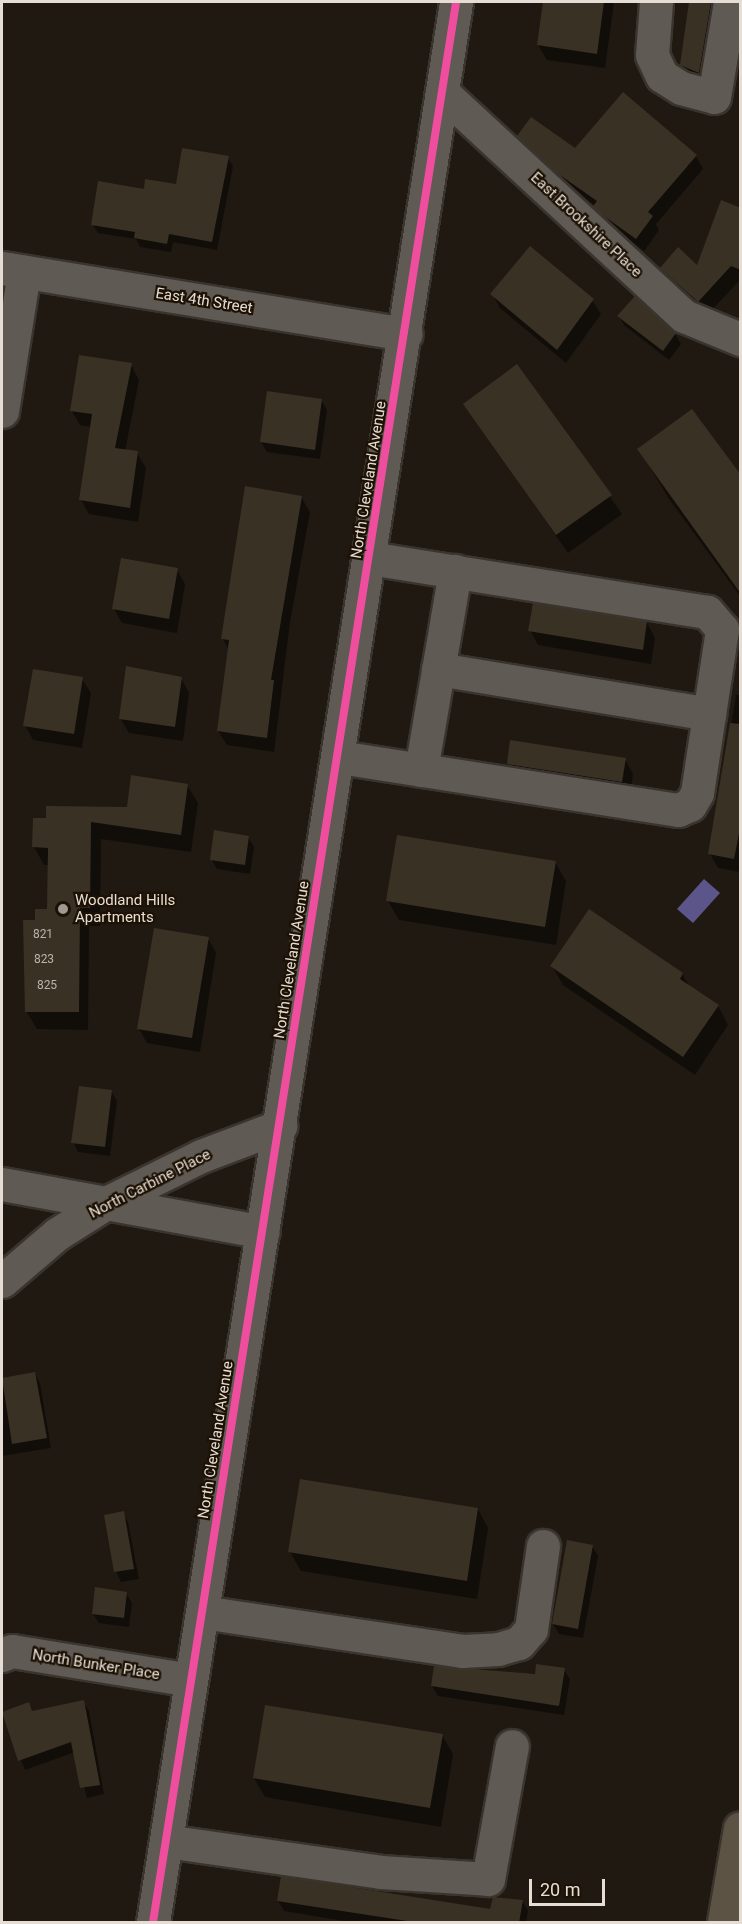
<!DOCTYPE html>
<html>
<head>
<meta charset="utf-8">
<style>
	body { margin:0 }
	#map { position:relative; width:742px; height:1924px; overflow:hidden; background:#201912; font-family:Roboto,sans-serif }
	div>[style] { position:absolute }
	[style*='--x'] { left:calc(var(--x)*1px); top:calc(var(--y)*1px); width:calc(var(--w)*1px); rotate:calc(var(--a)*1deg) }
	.water>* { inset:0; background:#5b5589 }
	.shadow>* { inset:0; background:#0007 }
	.building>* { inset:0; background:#3a3125 }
	.roads { filter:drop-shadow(2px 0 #3a342f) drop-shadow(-2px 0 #3a342f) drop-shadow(0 2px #3a342f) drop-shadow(0 -2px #3a342f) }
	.minor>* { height:33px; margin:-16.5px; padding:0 16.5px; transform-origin:16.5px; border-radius:16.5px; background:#5f5a53 }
	.highway>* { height:33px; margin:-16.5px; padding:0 16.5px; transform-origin:16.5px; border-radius:16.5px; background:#5d5345 }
	.cycleway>* { height:8px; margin:-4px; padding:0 4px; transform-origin:4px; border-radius:4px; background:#ef4d9e }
	.dots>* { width:16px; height:16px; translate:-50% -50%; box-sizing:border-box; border:3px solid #1d1104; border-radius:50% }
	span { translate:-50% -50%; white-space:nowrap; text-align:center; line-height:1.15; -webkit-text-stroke:4.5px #1d1104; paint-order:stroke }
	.number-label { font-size:12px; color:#bbb3a9 }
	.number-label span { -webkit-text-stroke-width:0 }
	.street-label { font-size:15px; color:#e6ded5 }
	.poi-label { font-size:15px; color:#e6ded5 }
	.left { translate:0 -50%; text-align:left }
	.frame { position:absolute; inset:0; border:3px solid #e6ded5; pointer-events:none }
	.scale { position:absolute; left:529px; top:1879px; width:76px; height:27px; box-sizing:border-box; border:3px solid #e6ded5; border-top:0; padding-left:8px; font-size:18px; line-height:21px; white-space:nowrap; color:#e6ded5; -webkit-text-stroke:4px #1d1104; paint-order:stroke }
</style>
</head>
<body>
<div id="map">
	<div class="water">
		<i style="clip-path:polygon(704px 879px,720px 893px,693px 923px,677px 909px)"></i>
	</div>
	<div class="shadow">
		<i style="clip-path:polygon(544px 2px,614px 2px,605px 68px,547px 60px,538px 45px)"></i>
		<i style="clip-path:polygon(691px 2px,728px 2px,706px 85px,689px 78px,681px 65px)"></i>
		<i style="clip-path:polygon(519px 136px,575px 150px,696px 156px,703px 169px,656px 224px,659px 230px,644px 251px,610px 226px,595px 206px,526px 149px)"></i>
		<i style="clip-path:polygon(228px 158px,233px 166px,217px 250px,173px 242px,171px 252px,140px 247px,136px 239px,98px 233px,93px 225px,145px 190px,178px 186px)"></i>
		<i style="clip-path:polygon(740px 209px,740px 280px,707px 315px,670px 282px,662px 268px,698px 267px)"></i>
		<i style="clip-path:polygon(492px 294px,592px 300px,601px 314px,566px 363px,500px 308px)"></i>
		<i style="clip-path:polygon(619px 317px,675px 334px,681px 344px,669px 360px,625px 326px)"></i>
		<i style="clip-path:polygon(131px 365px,139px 380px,125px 451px,137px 453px,146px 468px,138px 522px,89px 514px,81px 500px,91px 427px,80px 425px,71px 410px)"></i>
		<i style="clip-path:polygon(517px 366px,622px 514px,568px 553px,465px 404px)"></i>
		<i style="clip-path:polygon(321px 400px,327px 410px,320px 459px,267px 452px,261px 442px)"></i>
		<i style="clip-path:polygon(639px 449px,740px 478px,740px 596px,669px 499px)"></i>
		<i style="clip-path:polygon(301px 497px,310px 512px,290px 622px,274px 752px,227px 745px,218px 731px,229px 650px,222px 638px)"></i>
		<i style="clip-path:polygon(177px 570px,185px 584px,177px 633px,122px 623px,114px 609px)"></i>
		<i style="clip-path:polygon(647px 623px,655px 638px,651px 664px,538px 645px,530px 630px)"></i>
		<i style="clip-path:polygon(127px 667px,181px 678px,189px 693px,183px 741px,129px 733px,120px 718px)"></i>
		<i style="clip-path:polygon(82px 679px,91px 693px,82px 748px,33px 740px,25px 725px)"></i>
		<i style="clip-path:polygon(736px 695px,740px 695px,740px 872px,718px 868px,710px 854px)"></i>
		<i style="clip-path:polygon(625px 759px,633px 774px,630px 796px,517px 779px,508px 764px)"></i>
		<i style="clip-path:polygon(187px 785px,198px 803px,191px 852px,101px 839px,100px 926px,89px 926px,88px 1030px,37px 1029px,26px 1011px,37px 921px,48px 911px,49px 865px,44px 865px,34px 847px,34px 819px,128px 809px)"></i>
		<i style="clip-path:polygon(248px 837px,254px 847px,250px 874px,217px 869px,211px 859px)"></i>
		<i style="clip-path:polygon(555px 862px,566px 881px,556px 945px,399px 920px,388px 901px)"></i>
		<i style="clip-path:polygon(208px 938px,216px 953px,200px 1052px,147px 1043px,139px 1029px)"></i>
		<i style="clip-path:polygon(552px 966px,682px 974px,690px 987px,718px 1006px,728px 1025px,695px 1075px,563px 985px)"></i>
		<i style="clip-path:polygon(111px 1091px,117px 1101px,110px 1156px,78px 1152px,73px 1142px)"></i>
		<i style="clip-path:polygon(34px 1373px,40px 1383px,51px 1448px,2px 1456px,2px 1379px)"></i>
		<i style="clip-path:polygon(478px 1509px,488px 1528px,477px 1599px,301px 1571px,290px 1552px)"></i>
		<i style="clip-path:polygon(123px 1513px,128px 1522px,139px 1579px,121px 1582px,116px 1572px,105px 1516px)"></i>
		<i style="clip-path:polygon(592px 1546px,598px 1556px,583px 1638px,559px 1634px,553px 1624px)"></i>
		<i style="clip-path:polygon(126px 1593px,132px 1603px,129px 1627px,99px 1623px,93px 1614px)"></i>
		<i style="clip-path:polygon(564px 1670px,570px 1679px,564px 1715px,438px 1696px,432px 1686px)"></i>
		<i style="clip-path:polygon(83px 1702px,89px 1711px,104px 1794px,87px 1798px,75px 1752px,25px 1770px,2px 1713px,28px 1704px,33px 1712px)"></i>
		<i style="clip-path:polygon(442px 1735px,453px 1754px,441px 1827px,265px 1797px,254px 1778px)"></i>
		<i style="clip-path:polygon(278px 1901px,492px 1911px,522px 1901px,528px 1911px,526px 1922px,350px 1922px,284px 1911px)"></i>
	</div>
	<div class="building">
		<i style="clip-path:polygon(543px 2px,604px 2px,597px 54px,537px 45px)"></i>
		<i style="clip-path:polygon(689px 2px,711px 2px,699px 73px,680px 65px)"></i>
		<i style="clip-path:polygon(623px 92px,697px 155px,648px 212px,653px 216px,636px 239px,601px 214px,593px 206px,597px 201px,557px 173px,517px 136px,531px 117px,575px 148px)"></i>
		<i style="clip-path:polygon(182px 148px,229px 156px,212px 242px,169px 234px,167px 244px,134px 238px,135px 232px,91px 225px,98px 181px,144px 189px,145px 179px,176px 184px)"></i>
		<i style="clip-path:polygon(721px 200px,741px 208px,741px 270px,731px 266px,698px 302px,660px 268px,678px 247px,697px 265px)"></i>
		<i style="clip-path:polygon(530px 246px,594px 299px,557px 350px,490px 294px)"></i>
		<i style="clip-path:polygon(635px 296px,676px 333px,663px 351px,617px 316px)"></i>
		<i style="clip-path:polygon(79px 355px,132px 363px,115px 448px,138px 451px,130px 508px,79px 500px,92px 414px,70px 411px)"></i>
		<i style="clip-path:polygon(517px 364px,612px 495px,556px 535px,463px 404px)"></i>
		<i style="clip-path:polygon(267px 391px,322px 399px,315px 450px,260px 442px)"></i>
		<i style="clip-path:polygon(692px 409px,741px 475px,741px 594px,637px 449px)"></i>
		<i style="clip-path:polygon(245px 486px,302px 496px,271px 680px,274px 680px,267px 738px,217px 731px,229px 640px,221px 639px)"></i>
		<i style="clip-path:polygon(121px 558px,178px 568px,169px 619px,112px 609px)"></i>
		<i style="clip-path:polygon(533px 603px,647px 621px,643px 650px,528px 631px)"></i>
		<i style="clip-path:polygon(126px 666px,182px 677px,175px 727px,119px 719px)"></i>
		<i style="clip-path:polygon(33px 669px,83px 677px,74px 734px,23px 726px)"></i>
		<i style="clip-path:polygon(730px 723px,741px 724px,741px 823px,734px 859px,708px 854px)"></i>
		<i style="clip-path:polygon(510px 740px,626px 758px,622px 782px,507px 764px)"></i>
		<i style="clip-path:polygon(131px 775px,188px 784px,181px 835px,91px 822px,90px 908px,80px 908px,79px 1012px,25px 1012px,23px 920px,35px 920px,35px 909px,47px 909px,48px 848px,32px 847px,33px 818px,46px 818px,46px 806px,127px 807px)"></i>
		<i style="clip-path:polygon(214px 830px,249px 836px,245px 865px,210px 860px)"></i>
		<i style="clip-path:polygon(397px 835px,556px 861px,545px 927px,386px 901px)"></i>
		<i style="clip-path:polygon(589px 909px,683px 973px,680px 979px,719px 1005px,683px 1057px,550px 966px)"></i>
		<i style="clip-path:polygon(154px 928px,209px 937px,192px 1038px,137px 1029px)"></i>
		<i style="clip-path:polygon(79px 1086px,112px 1090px,105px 1147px,71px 1143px)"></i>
		<i style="clip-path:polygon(35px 1372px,47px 1438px,12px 1444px,2px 1378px)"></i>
		<i style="clip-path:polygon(300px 1479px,478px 1508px,467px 1581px,288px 1552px)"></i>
		<i style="clip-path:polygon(124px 1511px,134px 1569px,114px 1572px,104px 1515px)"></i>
		<i style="clip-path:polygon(567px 1540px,593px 1545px,578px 1629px,552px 1624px)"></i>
		<i style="clip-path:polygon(95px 1587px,127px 1592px,124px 1618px,92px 1614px)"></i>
		<i style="clip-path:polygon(536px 1664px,565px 1668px,559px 1706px,431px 1686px,434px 1666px,535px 1674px)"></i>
		<i style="clip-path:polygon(84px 1700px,100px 1785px,80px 1788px,71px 1742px,18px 1761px,2px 1712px,29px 1702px,32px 1711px)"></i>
		<i style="clip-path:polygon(265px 1705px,443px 1734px,430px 1808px,253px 1778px)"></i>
		<i style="clip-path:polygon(281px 1876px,490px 1909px,493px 1897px,523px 1900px,519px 1923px,420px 1923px,277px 1901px)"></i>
	</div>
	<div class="roads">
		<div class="minor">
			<i style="--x:656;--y:2;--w:53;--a:94.3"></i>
			<i style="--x:652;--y:55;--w:23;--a:65"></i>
			<i style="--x:662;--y:76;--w:22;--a:32"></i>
			<i style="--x:681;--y:88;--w:34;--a:15"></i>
			<i style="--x:714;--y:97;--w:96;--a:-80.4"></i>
			<i style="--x:443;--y:93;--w:328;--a:42.8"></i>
			<i style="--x:684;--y:316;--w:61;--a:22.3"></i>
			<i style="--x:2;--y:268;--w:409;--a:9.3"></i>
			<i style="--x:2;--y:411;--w:141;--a:-81"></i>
			<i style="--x:438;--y:669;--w:275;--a:9.4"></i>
			<i style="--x:339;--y:757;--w:343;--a:8.9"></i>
			<i style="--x:678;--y:810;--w:13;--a:-23"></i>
			<i style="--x:690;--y:805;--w:14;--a:-60"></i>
			<i style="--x:697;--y:793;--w:166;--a:-81.3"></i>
			<i style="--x:722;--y:629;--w:23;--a:-131"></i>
			<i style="--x:707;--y:612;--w:341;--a:-170.9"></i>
			<i style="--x:421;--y:770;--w:202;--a:-80.3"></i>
			<i style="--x:2;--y:1184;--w:265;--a:10.4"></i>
			<i style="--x:2;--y:1281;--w:72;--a:-40.5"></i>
			<i style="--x:57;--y:1234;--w:58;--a:-32.3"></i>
			<i style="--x:106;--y:1203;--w:106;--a:-26.3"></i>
			<i style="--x:201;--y:1156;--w:85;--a:-20.8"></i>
			<i style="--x:202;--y:1612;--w:263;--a:8.5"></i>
			<i style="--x:462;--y:1651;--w:36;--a:-3"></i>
			<i style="--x:498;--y:1649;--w:22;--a:-16"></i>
			<i style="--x:519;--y:1643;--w:18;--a:-49"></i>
			<i style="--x:531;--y:1629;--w:84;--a:-81.8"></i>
			<i style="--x:2;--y:1655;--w:11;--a:-22"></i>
			<i style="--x:12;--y:1651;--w:181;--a:9.2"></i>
			<i style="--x:166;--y:1841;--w:217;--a:8.2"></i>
			<i style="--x:381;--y:1872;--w:107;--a:3.7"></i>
			<i style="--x:488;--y:1879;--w:135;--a:-79.8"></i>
			<i style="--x:153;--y:1922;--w:1944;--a:-81.03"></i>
		</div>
		<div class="highway">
			<i style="--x:724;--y:1922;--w:95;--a:-80.3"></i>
		</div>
	</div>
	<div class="cycleway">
		<i style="--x:153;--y:1922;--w:1944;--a:-81.03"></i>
	</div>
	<div class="dots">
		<i style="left:63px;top:909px;background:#a19991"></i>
	</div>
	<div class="number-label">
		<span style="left:43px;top:935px">821</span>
		<span style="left:44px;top:960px">823</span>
		<span style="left:47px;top:986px">825</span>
	</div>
	<div class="street-label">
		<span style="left:586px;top:225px;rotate:43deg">East Brookshire Place</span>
		<span style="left:204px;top:301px;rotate:9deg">East 4th Street</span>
		<span style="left:369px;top:480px;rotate:-81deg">North Cleveland Avenue</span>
		<span style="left:292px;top:960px;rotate:-81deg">North Cleveland Avenue</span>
		<span style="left:150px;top:1184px;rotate:-27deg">North Carbine Place</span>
		<span style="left:216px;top:1440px;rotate:-81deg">North Cleveland Avenue</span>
		<span style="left:96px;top:1665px;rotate:9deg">North Bunker Place</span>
	</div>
	<div class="poi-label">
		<span class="left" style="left:75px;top:909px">Woodland Hills<br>Apartments</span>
	</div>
	<div class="frame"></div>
	<div class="scale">20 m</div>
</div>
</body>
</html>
